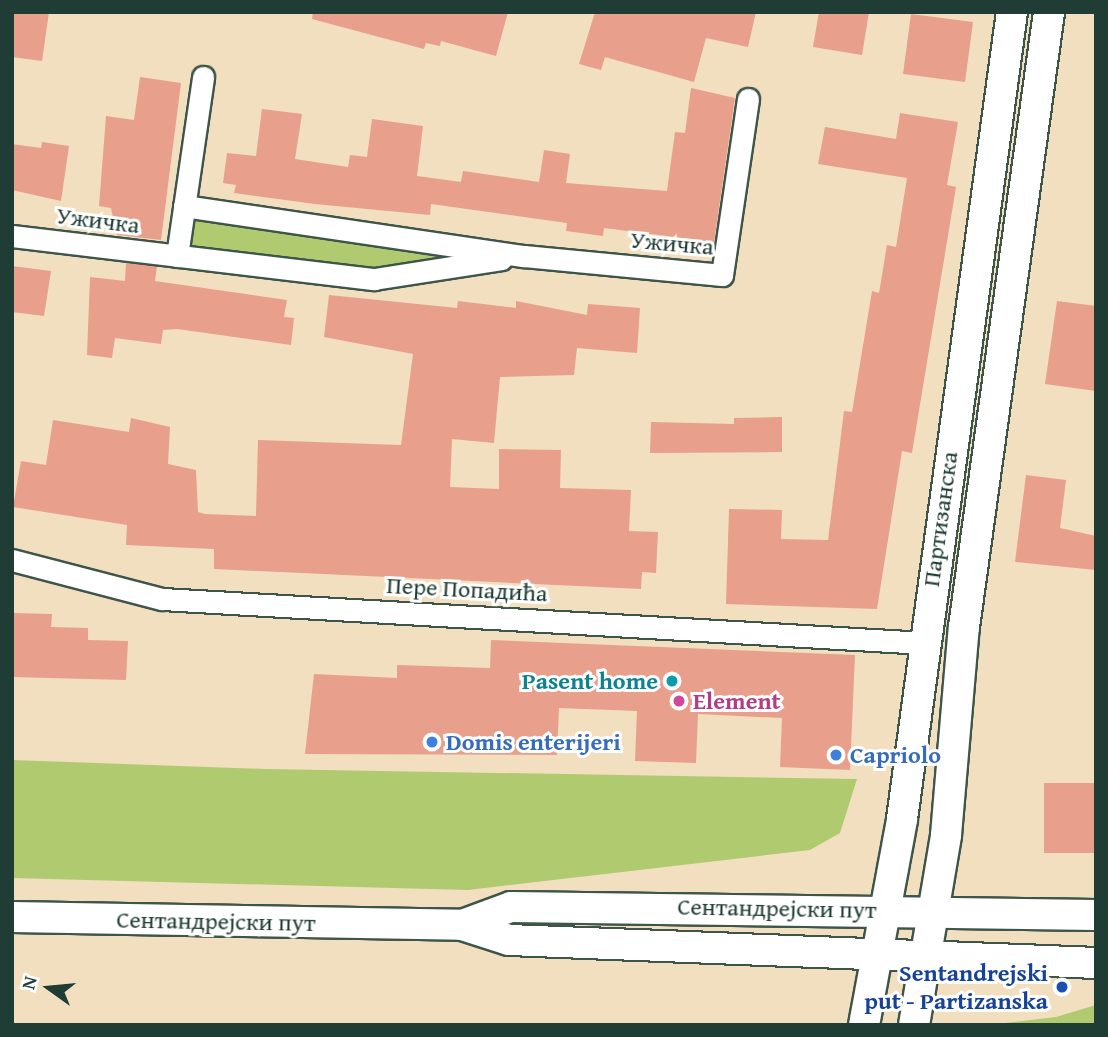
<!DOCTYPE html>
<html>
<head>
<meta charset="utf-8">
<style>
	body { margin:0 }
	#map { position:relative; width:1108px; height:1037px; overflow:hidden; background:#f1dfc0; font-family:"Gentium Book Plus",serif }
	div>[style] { position:absolute }
	[style*='--x'] { left:calc(var(--x)*1px); top:calc(var(--y)*1px); width:calc(var(--w)*1px); rotate:calc(var(--a)*1deg) }
	.green>* { inset:0; background:#b0ca70 }
	.building>* { inset:0; background:#e89f8b }
	.roads { filter:drop-shadow(2px 0 #3e5549) drop-shadow(-2px 0 #3e5549) drop-shadow(0 2px #3e5549) drop-shadow(0 -2px #3e5549) }
	.minor>* { height:21px; margin:-10.5px; padding:0 10.5px; transform-origin:10.5px; border-radius:10.5px; background:#fff }
	.secondary>* { height:30px; margin:-15px; padding:0 15px; transform-origin:15px; border-radius:15px; background:#fff }
	.dots>* { width:19px; height:19px; translate:-50% -50%; box-sizing:border-box; border:4px solid #fff; border-radius:50% }
	span { translate:-50% -50%; white-space:nowrap; text-align:center; line-height:1.15; -webkit-text-stroke:6px #fff; paint-order:stroke }
	.street-label { font-size:24px; color:#1f3d34 }
	.culture-label { font-size:24px; color:#0d838f; font-weight:700 }
	.right { translate:-100% -50%; text-align:right }
	.hotel-label { font-size:24px; color:#b23c85; font-weight:700 }
	.left { translate:0 -50%; text-align:left }
	.shop-label { font-size:24px; color:#366cbe; font-weight:700 }
	.transit-label { font-size:24px; color:#164399; font-weight:700 }
	.frame { position:absolute; inset:0; border:14px solid #1f3d34; pointer-events:none }
	.north { position:absolute; left:14px; top:953px; width:70px; height:70px; -webkit-text-stroke:5px #fff; paint-order:stroke; rotate:285deg; font-size:19px; font-weight:700; line-height:28px; text-align:center; color:#1f3d34 }
	.north::after { content:''; display:block; margin:auto; width:24px; height:32px; background:#1f3d34; clip-path:polygon(50% 0,100% 100%,50% 72%,0 100%) }
</style>
</head>
<body>
<div id="map">
	<div class="green">
		<i style="clip-path:polygon(192px 214px,481px 256px,373px 271px,187px 248px)"></i>
		<i style="clip-path:polygon(12px 760px,266px 769px,857px 779px,840px 833px,810px 850px,468px 890px,12px 878px)"></i>
		<i style="clip-path:polygon(1096px 1005px,1096px 1025px,988px 1025px,1056px 1017px)"></i>
	</div>
	<div class="building">
		<i style="clip-path:polygon(12px 12px,49px 12px,42px 61px,12px 57px)"></i>
		<i style="clip-path:polygon(313px 12px,508px 12px,496px 56px,441px 41px,440px 46px,426px 43px,424px 49px,312px 19px)"></i>
		<i style="clip-path:polygon(595px 12px,756px 12px,748px 47px,706px 38px,694px 82px,605px 57px,601px 70px,579px 64px)"></i>
		<i style="clip-path:polygon(819px 12px,869px 12px,862px 55px,813px 47px)"></i>
		<i style="clip-path:polygon(911px 14px,973px 22px,965px 82px,903px 74px)"></i>
		<i style="clip-path:polygon(140px 77px,181px 83px,161px 240px,117px 235px,111px 208px,99px 206px,106px 116px,134px 120px)"></i>
		<i style="clip-path:polygon(691px 88px,735px 98px,714px 242px,604px 228px,603px 236px,566px 231px,567px 223px,431px 204px,430px 215px,315px 204px,234px 193px,236px 185px,223px 183px,227px 153px,256px 156px,262px 109px,302px 114px,295px 159px,348px 167px,350px 155px,367px 157px,372px 119px,423px 126px,417px 176px,461px 182px,463px 171px,539px 182px,544px 150px,570px 154px,566px 183px,667px 191px,675px 132px,685px 133px)"></i>
		<i style="clip-path:polygon(900px 113px,958px 122px,947px 185px,956px 187px,912px 453px,902px 451px,877px 609px,726px 604px,729px 509px,782px 510px,781px 539px,828px 540px,844px 411px,852px 412px,872px 291px,879px 293px,887px 245px,896px 247px,907px 178px,818px 164px,825px 127px,896px 139px)"></i>
		<i style="clip-path:polygon(42px 142px,69px 146px,61px 201px,12px 190px,12px 144px,41px 148px)"></i>
		<i style="clip-path:polygon(126px 263px,157px 266px,155px 281px,287px 300px,284px 317px,294px 318px,291px 345px,177px 329px,163px 330px,161px 344px,115px 338px,112px 358px,87px 355px,90px 277px,125px 281px)"></i>
		<i style="clip-path:polygon(12px 266px,51px 271px,44px 316px,12px 312px)"></i>
		<i style="clip-path:polygon(329px 295px,457px 308px,458px 301px,516px 308px,516px 301px,587px 315px,588px 304px,640px 308px,637px 353px,577px 348px,574px 375px,500px 377px,494px 443px,452px 439px,450px 487px,499px 489px,499px 449px,561px 450px,560px 488px,631px 490px,629px 531px,658px 532px,656px 573px,642px 572px,641px 589px,214px 569px,214px 549px,126px 545px,127px 525px,13px 507px,21px 461px,46px 465px,53px 420px,129px 432px,131px 418px,170px 427px,168px 464px,196px 470px,198px 512px,205px 514px,256px 516px,258px 440px,401px 445px,413px 354px,324px 337px)"></i>
		<i style="clip-path:polygon(1057px 301px,1096px 306px,1096px 391px,1045px 384px)"></i>
		<i style="clip-path:polygon(782px 417px,782px 452px,650px 453px,651px 422px,734px 424px,734px 418px)"></i>
		<i style="clip-path:polygon(1026px 475px,1066px 480px,1060px 528px,1096px 536px,1096px 570px,1015px 562px)"></i>
		<i style="clip-path:polygon(12px 613px,52px 614px,51px 627px,88px 628px,88px 640px,128px 641px,126px 680px,12px 677px)"></i>
		<i style="clip-path:polygon(491px 640px,855px 655px,850px 770px,780px 767px,782px 718px,698px 714px,696px 763px,635px 761px,637px 711px,559px 708px,557px 755px,305px 754px,314px 674px,397px 678px,397px 665px,490px 668px)"></i>
		<i style="clip-path:polygon(1044px 783px,1096px 783px,1096px 853px,1044px 853px)"></i>
	</div>
	<div class="roads">
		<div class="minor">
			<i style="--x:184;--y:206;--w:344;--a:8.4"></i>
			<i style="--x:524;--y:256;--w:199;--a:5.5"></i>
			<i style="--x:722;--y:275;--w:178;--a:-81.6"></i>
			<i style="--x:12;--y:236;--w:365;--a:6.8"></i>
			<i style="--x:374;--y:279;--w:129;--a:-8.9"></i>
			<i style="--x:177;--y:256;--w:181;--a:-81.7"></i>
			<i style="--x:12;--y:560;--w:155;--a:14.6"></i>
			<i style="--x:162;--y:599;--w:763;--a:3.3"></i>
		</div>
		<div class="secondary">
			<i style="--x:12;--y:917;--w:450;--a:1"></i>
			<i style="--x:462;--y:925;--w:49;--a:17.7"></i>
			<i style="--x:509;--y:940;--w:587;--a:2.24"></i>
			<i style="--x:462;--y:925;--w:52;--a:-20.2"></i>
			<i style="--x:511;--y:907;--w:585;--a:0.78"></i>
			<i style="--x:864;--y:1025;--w:209;--a:-79.5"></i>
			<i style="--x:902;--y:819;--w:814;--a:-82.24"></i>
			<i style="--x:914;--y:1025;--w:193;--a:-80.4"></i>
			<i style="--x:946;--y:835;--w:209;--a:-85.1"></i>
			<i style="--x:964;--y:627;--w:621;--a:-82.13"></i>
		</div>
	</div>
	<div class="dots">
		<i style="left:672px;top:681px;background:#0f9aa8"></i>
		<i style="left:679px;top:701px;background:#d1479c"></i>
		<i style="left:432px;top:742px;background:#3f7fe0"></i>
		<i style="left:836px;top:755px;background:#3f7fe0"></i>
		<i style="left:1062px;top:987px;background:#1a4fb4"></i>
	</div>
	<div class="street-label">
		<span style="left:98px;top:220px;rotate:7deg">Ужичка</span>
		<span style="left:672px;top:243px;rotate:5deg">Ужичка</span>
		<span style="left:940px;top:519px;rotate:-82deg">Партизанска</span>
		<span style="left:467px;top:589px;rotate:3deg">Пере Попадића</span>
		<span style="left:777px;top:908px;rotate:1deg">Сентандрејски пут</span>
		<span style="left:216px;top:921px;rotate:1deg">Сентандрејски пут</span>
	</div>
	<div class="culture-label">
		<span class="right" style="left:658px;top:681px">Pasent home</span>
	</div>
	<div class="hotel-label">
		<span class="left" style="left:693px;top:701px">Element</span>
	</div>
	<div class="shop-label">
		<span class="left" style="left:446px;top:742px">Domis enterijeri</span>
		<span class="left" style="left:850px;top:755px">Capriolo</span>
	</div>
	<div class="transit-label">
		<span class="right" style="left:1048px;top:987px">Sentandrejski<br>put - Partizanska</span>
	</div>
	<div class="frame"></div>
	<div class="north">N</div>
</div>
</body>
</html>
